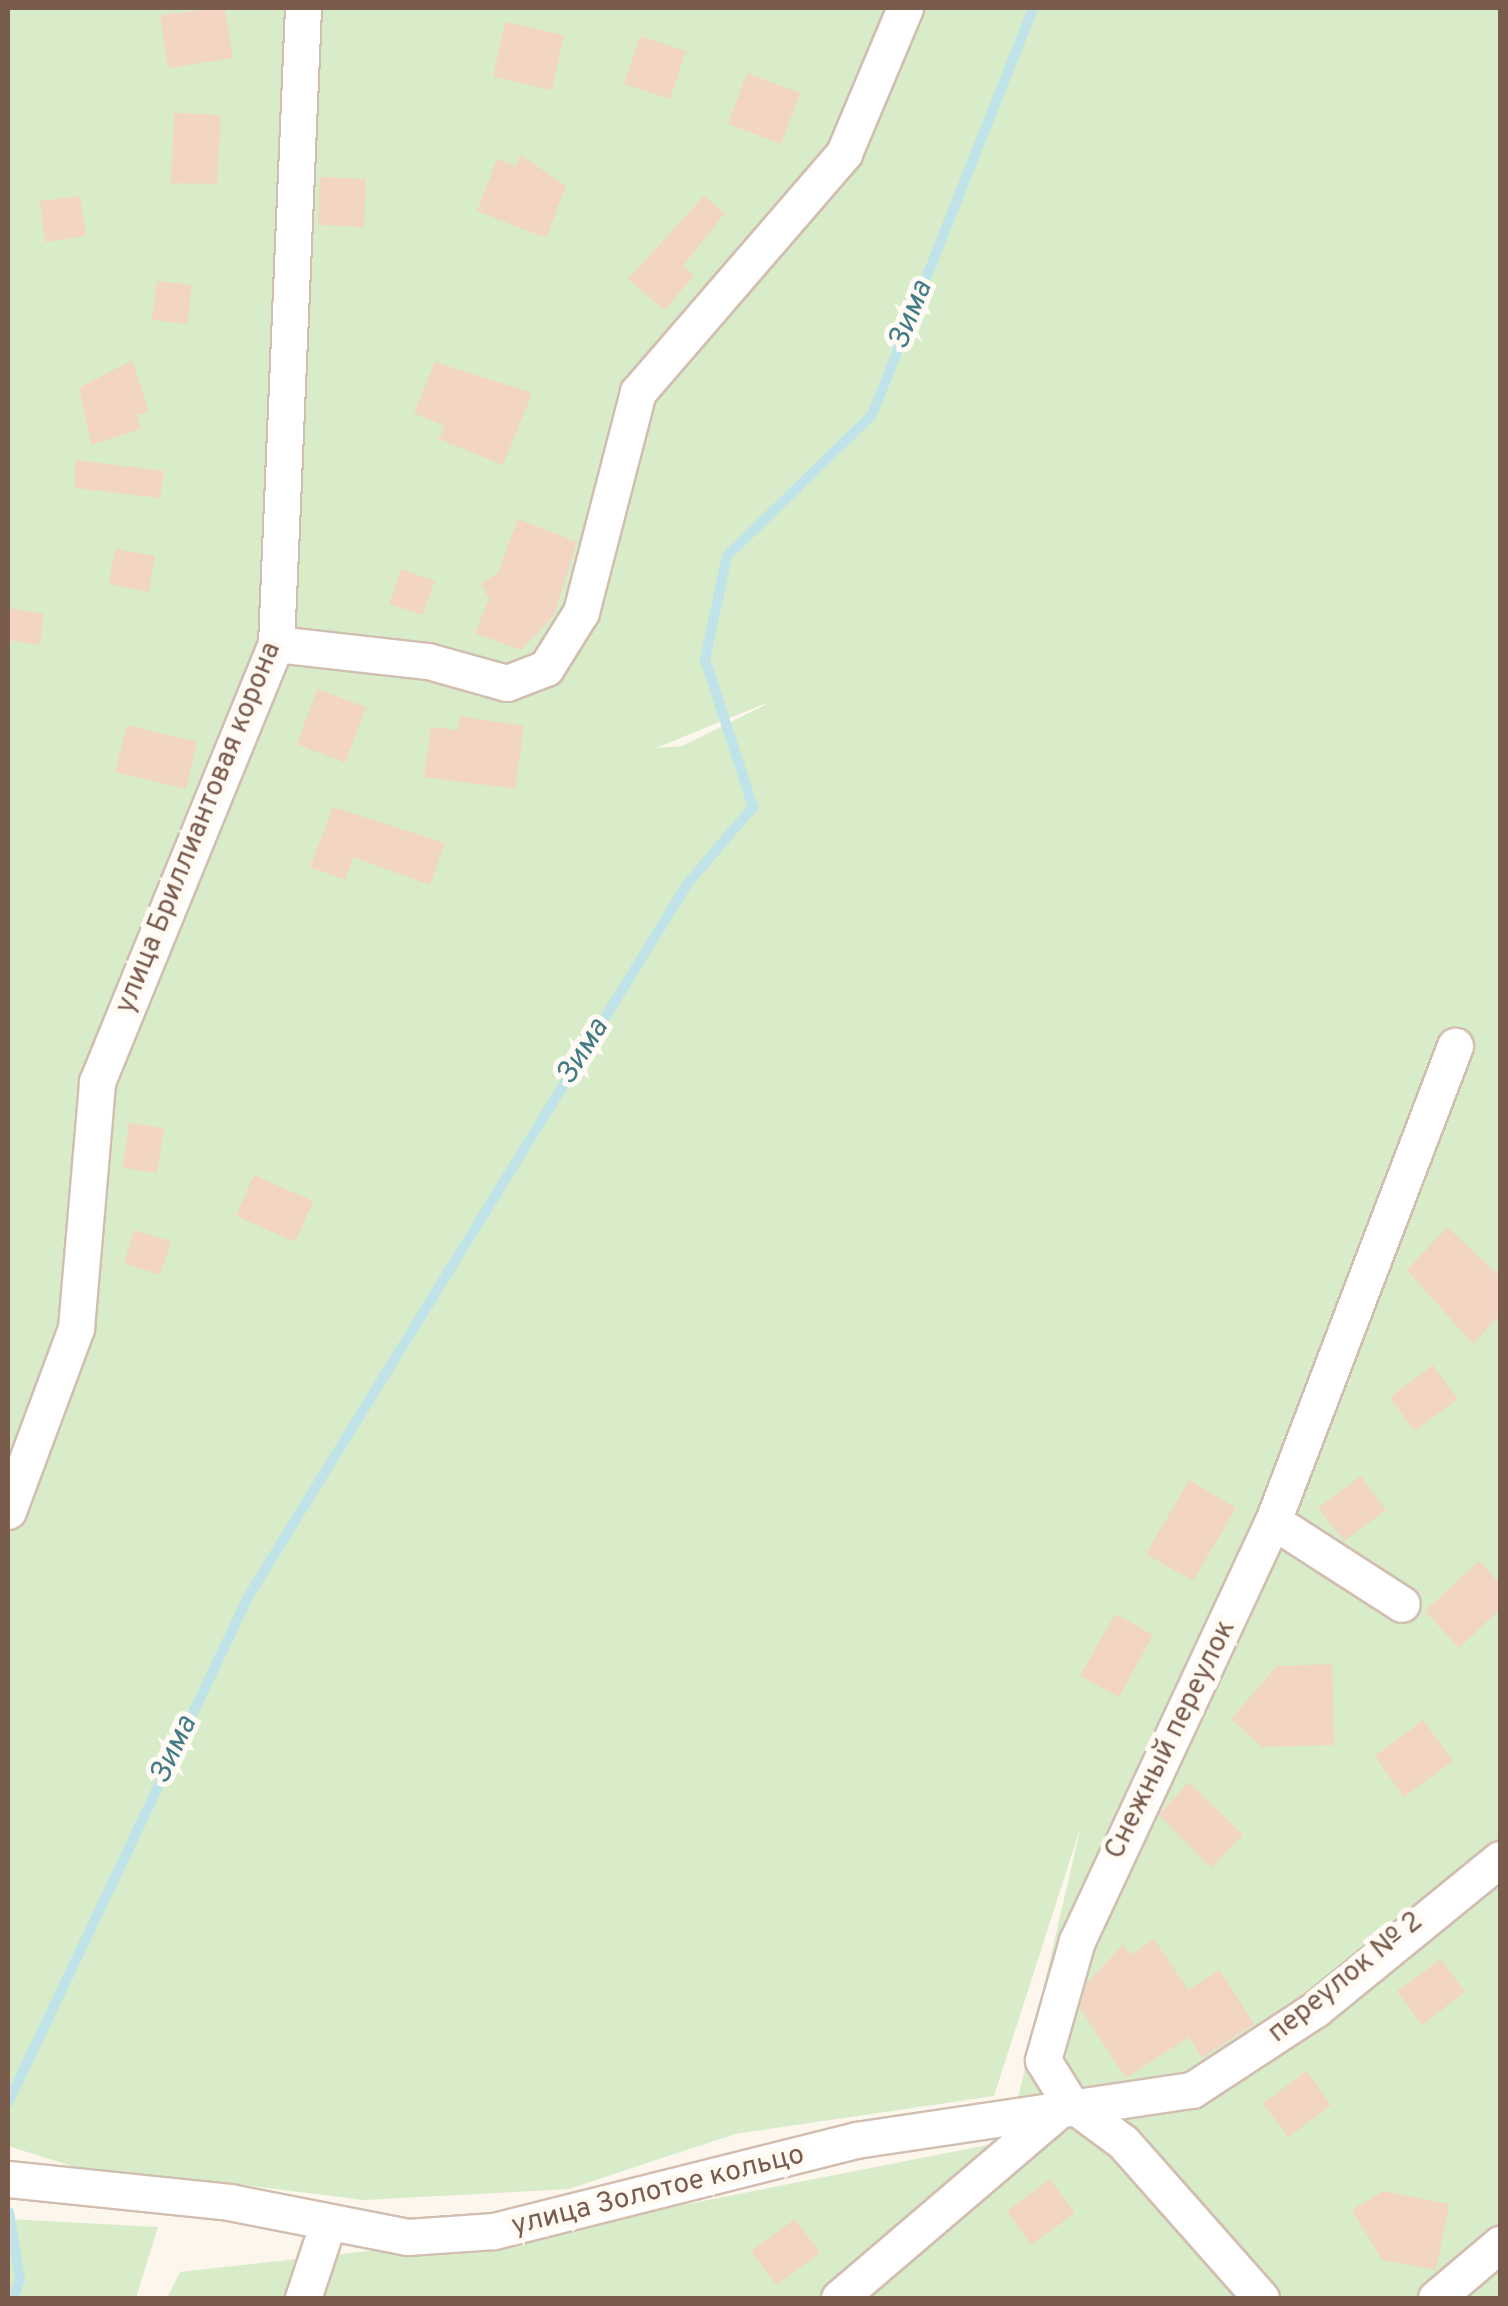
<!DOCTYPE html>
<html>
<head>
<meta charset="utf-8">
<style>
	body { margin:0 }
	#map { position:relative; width:1508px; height:2306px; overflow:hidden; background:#fdf6ec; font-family:Overpass,sans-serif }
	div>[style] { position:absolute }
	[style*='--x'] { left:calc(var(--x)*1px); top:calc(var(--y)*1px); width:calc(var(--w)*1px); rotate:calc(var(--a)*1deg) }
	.green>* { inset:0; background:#d8ecc9 }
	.stream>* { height:10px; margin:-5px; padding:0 5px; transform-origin:5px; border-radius:5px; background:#bfe3e8 }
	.building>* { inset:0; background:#f3d5c3 }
	.roads { filter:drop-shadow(2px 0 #d1beb0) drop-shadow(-2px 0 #d1beb0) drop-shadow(0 2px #d1beb0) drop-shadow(0 -2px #d1beb0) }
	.minor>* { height:35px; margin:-17.5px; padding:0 17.5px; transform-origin:17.5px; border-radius:17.5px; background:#fff }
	span { translate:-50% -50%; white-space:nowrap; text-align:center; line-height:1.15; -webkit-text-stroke:10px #fffaf3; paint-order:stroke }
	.street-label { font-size:28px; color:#7a5c4d }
	.water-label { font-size:30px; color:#437c86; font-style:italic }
	.frame { position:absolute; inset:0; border:10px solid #7a5c4d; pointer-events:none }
</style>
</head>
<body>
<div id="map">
	<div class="green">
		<i style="clip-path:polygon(evenodd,8px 8px,1500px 8px,1500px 2298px,167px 2298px,180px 2272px,555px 2230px,1008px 2141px,1081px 1826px,994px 2096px,735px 2134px,569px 2189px,364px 2200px,204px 2180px,122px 2182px,8px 2146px,8px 8px,765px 705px,682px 746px,656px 748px,764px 704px,765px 705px)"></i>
		<i style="clip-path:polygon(8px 2219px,158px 2227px,136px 2298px,8px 2298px)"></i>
	</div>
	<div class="stream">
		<i style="--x:8;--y:2103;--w:560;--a:-64.62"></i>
		<i style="--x:248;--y:1597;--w:839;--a:-58.36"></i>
		<i style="--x:688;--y:883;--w:100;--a:-49.5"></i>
		<i style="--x:753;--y:807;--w:156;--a:-108"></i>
		<i style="--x:705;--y:659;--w:105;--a:-77.9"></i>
		<i style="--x:727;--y:556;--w:202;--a:-44.2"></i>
		<i style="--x:872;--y:415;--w:438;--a:-68.4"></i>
		<i style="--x:9;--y:2212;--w:69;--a:80.8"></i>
		<i style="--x:20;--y:2280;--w:19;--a:111"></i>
	</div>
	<div class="building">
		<i style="clip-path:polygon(225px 8px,233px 58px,168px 68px,160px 15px)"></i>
		<i style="clip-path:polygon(505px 22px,564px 35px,552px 90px,493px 77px)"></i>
		<i style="clip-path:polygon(640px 36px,686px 51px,670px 99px,624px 84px)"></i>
		<i style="clip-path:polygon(747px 73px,800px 93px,781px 144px,728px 124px)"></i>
		<i style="clip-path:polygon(174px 113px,221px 115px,217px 184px,171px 183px)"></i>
		<i style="clip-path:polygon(521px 155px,566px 186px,546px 238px,477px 211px,497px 159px,516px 166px)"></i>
		<i style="clip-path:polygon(320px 177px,366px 179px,364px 227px,318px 225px)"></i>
		<i style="clip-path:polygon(80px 196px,86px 236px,45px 242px,40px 201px)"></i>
		<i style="clip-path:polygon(704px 196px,725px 213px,683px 266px,694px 276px,664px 310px,628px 279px)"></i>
		<i style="clip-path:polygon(157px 281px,192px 285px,187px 324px,152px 320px)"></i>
		<i style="clip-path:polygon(132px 360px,149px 412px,137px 415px,141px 429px,91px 445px,79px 388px)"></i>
		<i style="clip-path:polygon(435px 362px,532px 393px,503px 465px,439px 439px,445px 426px,414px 413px)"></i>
		<i style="clip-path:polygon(75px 460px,164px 471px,160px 498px,75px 488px)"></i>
		<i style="clip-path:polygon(518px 519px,577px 542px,554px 615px,521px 650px,475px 633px,489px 599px,481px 583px,498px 573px)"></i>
		<i style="clip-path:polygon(115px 549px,155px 556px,149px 592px,109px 584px)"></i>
		<i style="clip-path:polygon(401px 569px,435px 581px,422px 615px,389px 604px)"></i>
		<i style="clip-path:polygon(8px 608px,44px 614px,40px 645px,8px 640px)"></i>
		<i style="clip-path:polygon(317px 689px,366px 707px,345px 763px,297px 744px)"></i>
		<i style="clip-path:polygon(459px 716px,524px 726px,515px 789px,424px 777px,431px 727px,458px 730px)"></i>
		<i style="clip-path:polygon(127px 725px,197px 742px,186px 789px,115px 772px)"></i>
		<i style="clip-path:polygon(333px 807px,445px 843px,430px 885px,353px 857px,345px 880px,310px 867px)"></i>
		<i style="clip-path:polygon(129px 1123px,164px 1128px,157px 1173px,123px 1168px)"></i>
		<i style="clip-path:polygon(254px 1175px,313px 1201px,295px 1242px,236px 1216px)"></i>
		<i style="clip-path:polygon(1447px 1227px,1500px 1276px,1500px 1315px,1473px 1344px,1407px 1270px)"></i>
		<i style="clip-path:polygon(134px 1230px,171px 1241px,160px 1275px,124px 1263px)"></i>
		<i style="clip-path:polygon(1433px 1365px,1458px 1399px,1414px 1431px,1390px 1397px)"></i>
		<i style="clip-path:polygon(1361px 1476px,1386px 1510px,1344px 1541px,1318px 1508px)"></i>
		<i style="clip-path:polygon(1189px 1480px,1236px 1508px,1193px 1581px,1146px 1554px)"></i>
		<i style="clip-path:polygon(1479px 1561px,1500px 1584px,1500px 1609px,1459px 1648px,1425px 1611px)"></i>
		<i style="clip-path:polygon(1115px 1614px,1153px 1635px,1119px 1697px,1080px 1676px)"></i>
		<i style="clip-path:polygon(1332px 1664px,1334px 1745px,1262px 1747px,1231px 1719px,1277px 1666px)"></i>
		<i style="clip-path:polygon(1423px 1720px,1453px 1761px,1404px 1797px,1375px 1756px)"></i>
		<i style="clip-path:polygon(1189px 1782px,1243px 1835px,1211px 1868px,1159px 1815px)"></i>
		<i style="clip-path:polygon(1154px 1939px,1188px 1990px,1220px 1970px,1254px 2024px,1202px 2058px,1189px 2037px,1126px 2078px,1080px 2008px,1087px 1983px,1123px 1945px,1130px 1955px)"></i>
		<i style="clip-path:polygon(1441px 1959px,1465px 1992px,1422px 2025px,1397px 1991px)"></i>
		<i style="clip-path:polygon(1307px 2071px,1331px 2105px,1288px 2137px,1263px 2103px)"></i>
		<i style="clip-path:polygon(1050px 2179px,1075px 2213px,1031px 2245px,1007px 2211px)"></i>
		<i style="clip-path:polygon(1383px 2191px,1449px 2204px,1436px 2270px,1382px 2260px,1352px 2210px)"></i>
		<i style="clip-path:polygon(795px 2219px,820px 2253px,776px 2285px,751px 2251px)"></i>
	</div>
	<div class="roads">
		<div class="minor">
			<i style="--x:276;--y:644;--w:153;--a:6.4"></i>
			<i style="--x:428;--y:661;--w:82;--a:15.6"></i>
			<i style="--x:507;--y:683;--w:42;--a:-21"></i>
			<i style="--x:546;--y:668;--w:66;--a:-58"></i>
			<i style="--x:581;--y:612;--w:227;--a:-75.5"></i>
			<i style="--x:638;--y:392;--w:316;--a:-49.2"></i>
			<i style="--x:844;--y:153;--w:157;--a:-67.2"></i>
			<i style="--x:8;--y:1511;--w:195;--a:-69.6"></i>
			<i style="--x:76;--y:1328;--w:247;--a:-85.1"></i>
			<i style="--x:97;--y:1082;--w:473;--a:-67.8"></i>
			<i style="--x:276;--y:644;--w:637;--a:-87.57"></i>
			<i style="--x:1273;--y:1521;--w:509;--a:-69.04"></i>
			<i style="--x:8;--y:2179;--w:222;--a:5.9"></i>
			<i style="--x:229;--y:2202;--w:182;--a:11.1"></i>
			<i style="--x:408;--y:2237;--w:86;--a:-4"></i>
			<i style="--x:494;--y:2231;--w:373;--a:-14.1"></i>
			<i style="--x:856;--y:2140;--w:340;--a:-8.5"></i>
			<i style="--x:1192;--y:2090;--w:148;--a:-33.2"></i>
			<i style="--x:1316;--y:2009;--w:237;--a:-39.2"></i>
			<i style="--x:303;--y:2298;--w:79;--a:-71.6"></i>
			<i style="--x:839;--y:2298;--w:291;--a:-40.5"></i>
			<i style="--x:1261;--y:2298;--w:208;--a:-131.5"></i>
			<i style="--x:1123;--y:2142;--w:67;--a:-143.5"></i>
			<i style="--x:1069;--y:2102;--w:49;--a:-121.8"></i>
			<i style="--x:1043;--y:2060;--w:124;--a:-74.1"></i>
			<i style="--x:1077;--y:1941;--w:463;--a:-65"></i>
			<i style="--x:1273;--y:1521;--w:153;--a:32.8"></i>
			<i style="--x:1436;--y:2298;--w:84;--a:-40.2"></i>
		</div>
	</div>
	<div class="street-label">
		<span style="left:199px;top:828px;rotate:-68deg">улица Бриллиантовая корона</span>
		<span style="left:1171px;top:1740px;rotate:-64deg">Снежный переулок</span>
		<span style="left:1346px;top:1978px;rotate:-39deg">переулок № 2</span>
		<span style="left:658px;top:2191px;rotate:-14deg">улица Золотое кольцо</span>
	</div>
	<div class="water-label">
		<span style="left:912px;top:315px;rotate:-68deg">Зима</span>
		<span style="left:584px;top:1052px;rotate:-58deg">Зима</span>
		<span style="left:175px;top:1750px;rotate:-65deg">Зима</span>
	</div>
	<div class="frame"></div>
</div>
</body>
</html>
